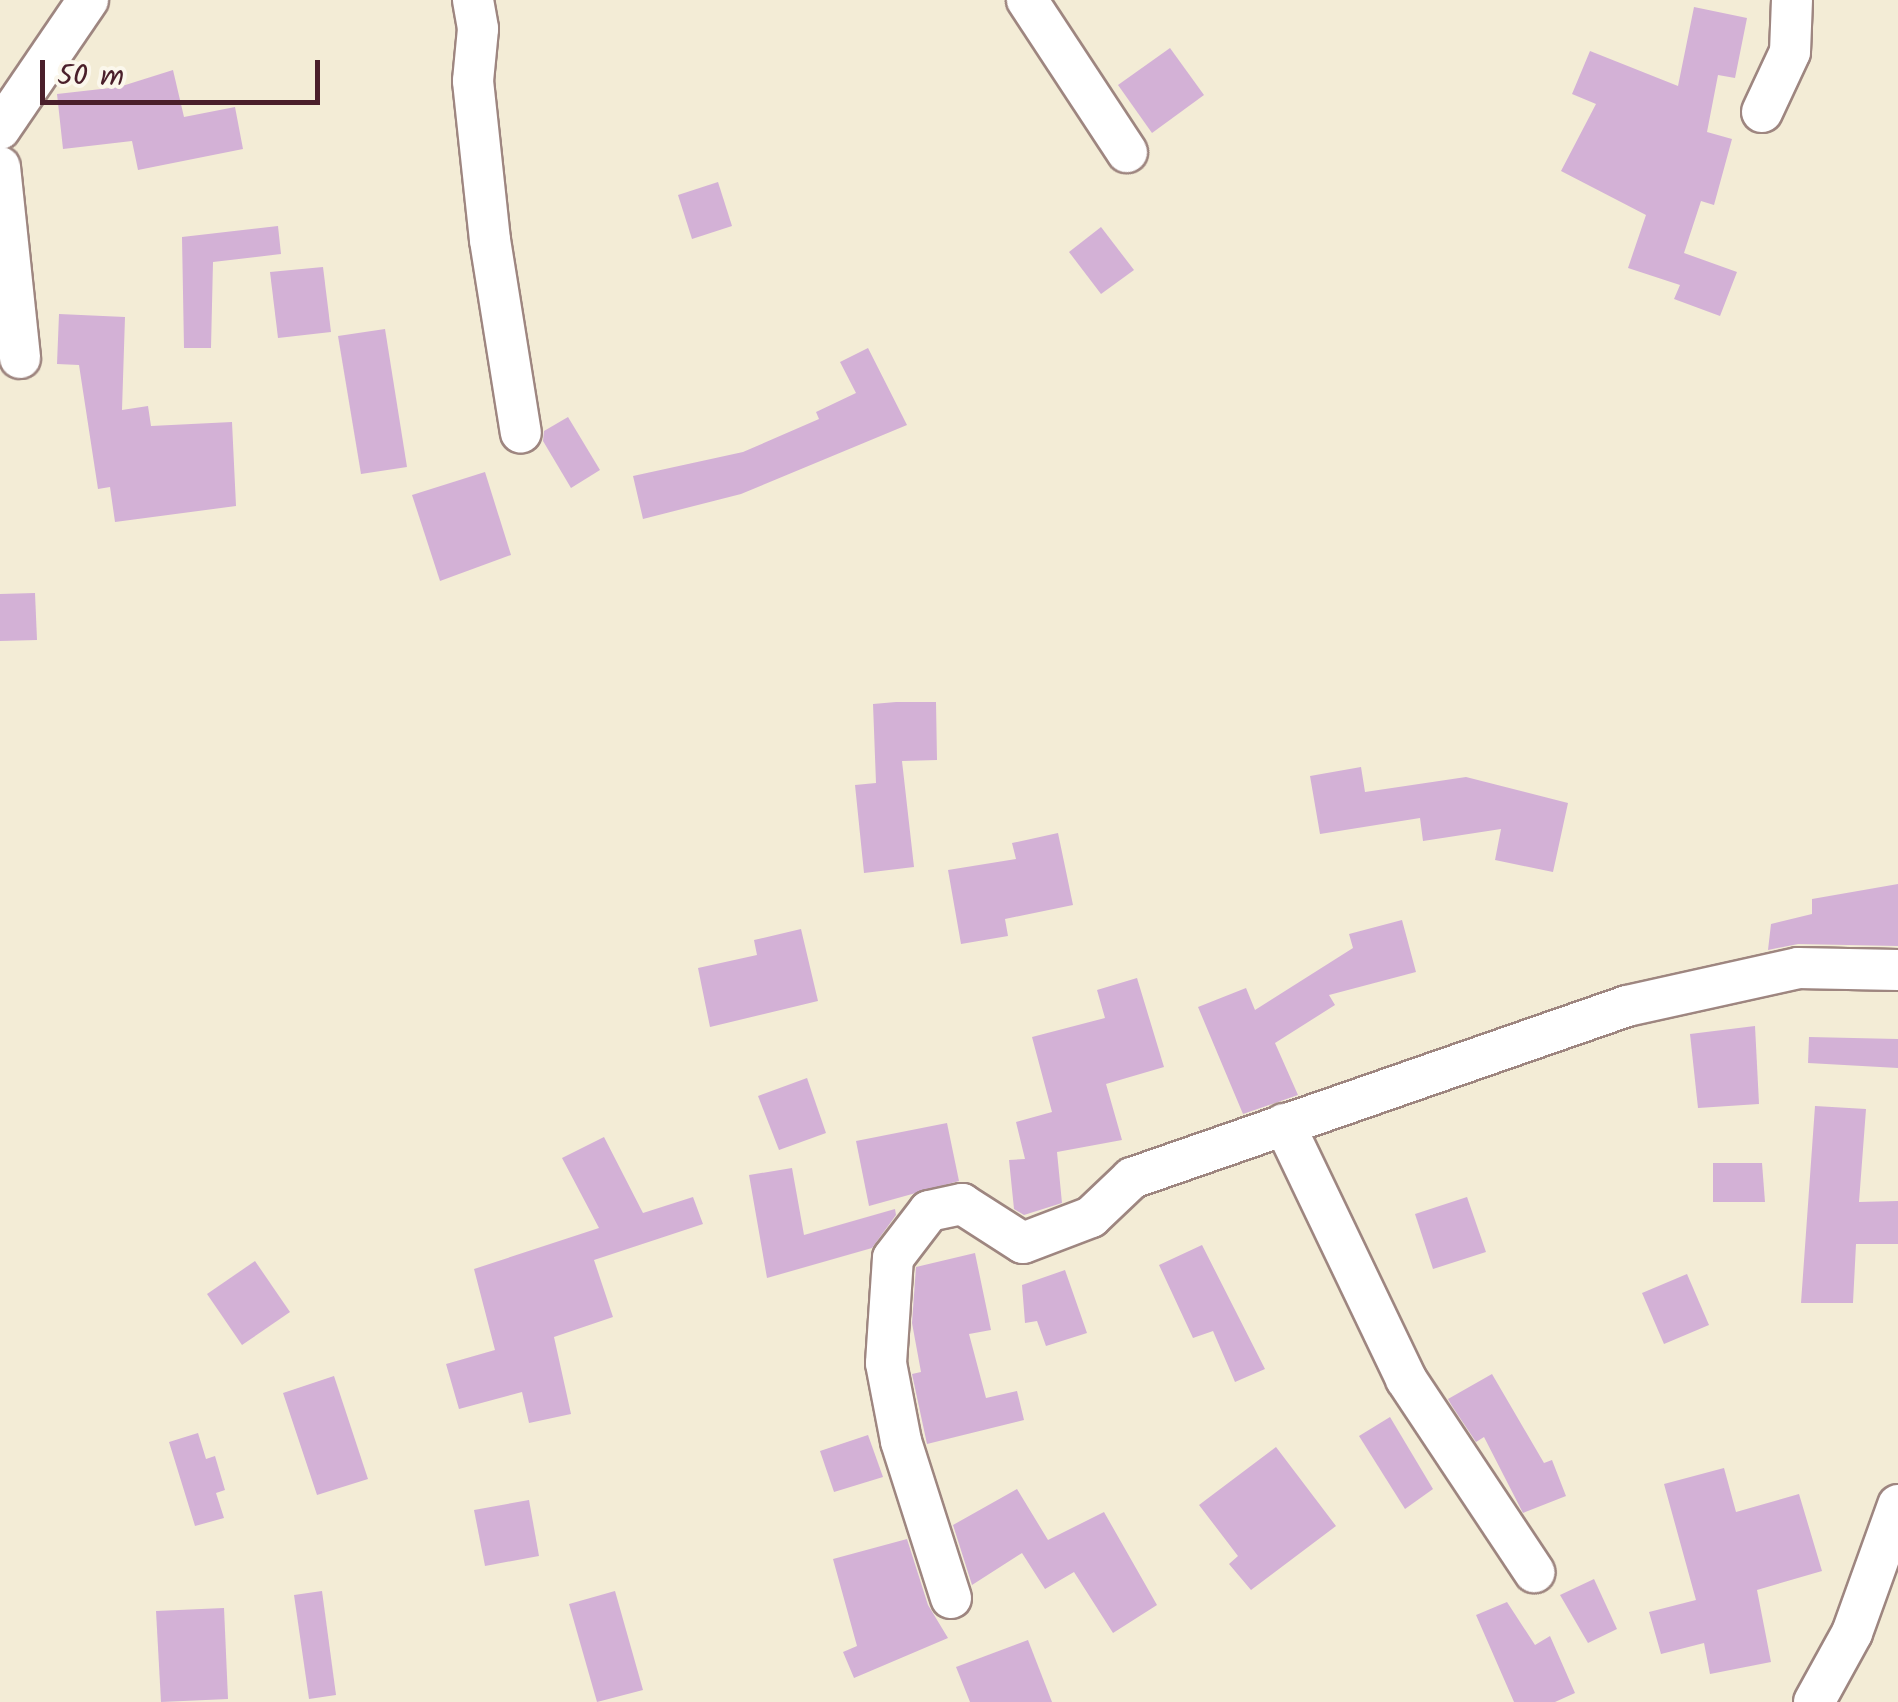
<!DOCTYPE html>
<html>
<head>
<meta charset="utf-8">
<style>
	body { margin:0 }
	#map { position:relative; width:1898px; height:1702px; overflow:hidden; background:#f3ecd6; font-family:Kalam,sans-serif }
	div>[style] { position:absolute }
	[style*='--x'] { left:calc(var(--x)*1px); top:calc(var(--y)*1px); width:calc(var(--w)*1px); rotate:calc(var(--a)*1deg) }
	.building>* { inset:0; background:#d3b1d6 }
	.roads { filter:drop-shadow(2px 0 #9e8680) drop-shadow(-2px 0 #9e8680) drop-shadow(0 2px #9e8680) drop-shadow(0 -2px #9e8680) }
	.minor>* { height:40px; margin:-20px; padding:0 20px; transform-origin:20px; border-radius:20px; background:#fff }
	span { translate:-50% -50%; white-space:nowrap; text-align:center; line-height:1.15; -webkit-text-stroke:10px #fbf7ec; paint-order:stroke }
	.scale { position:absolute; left:40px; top:60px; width:280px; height:45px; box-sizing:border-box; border:5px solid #4a1f2b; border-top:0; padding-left:12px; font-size:30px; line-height:35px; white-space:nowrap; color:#4a1f2b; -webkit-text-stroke:8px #fbf7ec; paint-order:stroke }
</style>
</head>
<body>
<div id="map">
	<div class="building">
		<i style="clip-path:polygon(1694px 7px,1747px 18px,1735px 78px,1718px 75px,1707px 132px,1732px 139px,1714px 205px,1701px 201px,1684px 253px,1737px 272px,1720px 316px,1674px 299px,1680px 285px,1628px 268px,1646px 215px,1561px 171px,1596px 104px,1572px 94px,1590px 51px,1678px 86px)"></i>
		<i style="clip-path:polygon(1170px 48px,1204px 95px,1152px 133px,1118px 85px)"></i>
		<i style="clip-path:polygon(173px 70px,184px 117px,235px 107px,243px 149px,138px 170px,132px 141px,63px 149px,57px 94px,119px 87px)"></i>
		<i style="clip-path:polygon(718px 182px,732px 226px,692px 239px,678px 195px)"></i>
		<i style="clip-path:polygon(278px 226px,281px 254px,213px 262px,211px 348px,184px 348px,182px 237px)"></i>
		<i style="clip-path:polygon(1101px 227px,1134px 270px,1101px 294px,1069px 252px)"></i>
		<i style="clip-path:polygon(323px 267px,331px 332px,278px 338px,270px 272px)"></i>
		<i style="clip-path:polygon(59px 314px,125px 317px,122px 410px,148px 406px,151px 426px,232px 422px,236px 506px,115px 522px,110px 487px,98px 489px,79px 365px,57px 364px)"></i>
		<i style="clip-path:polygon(385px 329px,407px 467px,361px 474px,338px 336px)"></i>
		<i style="clip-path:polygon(868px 348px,907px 425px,741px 494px,643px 519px,633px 476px,743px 452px,819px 419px,816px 412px,856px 393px,840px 362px)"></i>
		<i style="clip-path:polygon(568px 417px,600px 470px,571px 488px,543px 441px,544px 431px)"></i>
		<i style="clip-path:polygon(485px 472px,511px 555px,440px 581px,412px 495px)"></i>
		<i style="clip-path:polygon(35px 593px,37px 640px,0 641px,0 594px)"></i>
		<i style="clip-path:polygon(896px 702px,936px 702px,937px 760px,902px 761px,914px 867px,864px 873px,855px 785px,876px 783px,873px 704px)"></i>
		<i style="clip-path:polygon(1361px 767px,1365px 792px,1466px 777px,1568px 803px,1553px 872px,1495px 860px,1501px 829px,1423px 841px,1420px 818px,1320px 834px,1310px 776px)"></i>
		<i style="clip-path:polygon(1058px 833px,1073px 905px,1005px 919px,1008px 936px,961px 944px,948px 870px,1016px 859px,1012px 843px)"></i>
		<i style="clip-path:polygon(1898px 884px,1898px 946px,1798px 944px,1768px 950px,1771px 924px,1812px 914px,1812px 899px)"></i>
		<i style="clip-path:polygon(1402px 920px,1416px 972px,1329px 995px,1335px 1005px,1275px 1043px,1298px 1095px,1243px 1114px,1198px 1007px,1246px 988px,1255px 1010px,1353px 948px,1349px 934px)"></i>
		<i style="clip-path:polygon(801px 929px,818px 1001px,710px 1027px,698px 968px,757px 955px,754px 940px)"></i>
		<i style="clip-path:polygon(1137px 978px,1164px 1067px,1106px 1084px,1122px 1140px,1057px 1152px,1062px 1203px,1024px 1215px,1014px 1209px,1009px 1160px,1025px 1159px,1016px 1122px,1052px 1112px,1032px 1037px,1105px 1018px,1097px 990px)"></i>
		<i style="clip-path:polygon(1755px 1026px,1759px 1104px,1698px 1108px,1690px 1034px)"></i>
		<i style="clip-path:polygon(1809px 1037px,1898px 1039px,1898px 1068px,1808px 1063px)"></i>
		<i style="clip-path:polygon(807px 1078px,826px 1133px,779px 1150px,758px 1096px)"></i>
		<i style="clip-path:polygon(1815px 1106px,1866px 1109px,1859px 1202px,1898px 1201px,1898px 1244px,1856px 1244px,1853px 1303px,1801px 1303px)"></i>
		<i style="clip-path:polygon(947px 1123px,959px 1181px,869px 1206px,856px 1141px)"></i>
		<i style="clip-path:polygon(604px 1137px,643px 1213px,693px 1197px,703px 1224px,594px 1260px,613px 1317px,554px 1337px,571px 1414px,529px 1423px,522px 1392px,459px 1409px,446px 1364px,495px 1350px,474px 1269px,599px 1228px,562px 1158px)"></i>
		<i style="clip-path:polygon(1713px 1163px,1762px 1163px,1765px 1202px,1713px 1202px)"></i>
		<i style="clip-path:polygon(792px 1168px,804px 1235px,895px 1209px,896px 1215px,872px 1248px,767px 1278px,749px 1175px)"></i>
		<i style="clip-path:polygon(1467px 1197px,1486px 1252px,1433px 1269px,1415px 1214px)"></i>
		<i style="clip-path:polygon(1202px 1245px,1265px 1369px,1235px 1382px,1213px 1331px,1193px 1338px,1159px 1265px)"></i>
		<i style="clip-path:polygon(975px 1253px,991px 1330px,969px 1334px,986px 1398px,1017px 1391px,1024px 1420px,927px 1444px,912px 1374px,921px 1372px,912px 1323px,916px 1267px)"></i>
		<i style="clip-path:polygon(255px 1261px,290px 1312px,242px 1345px,207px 1294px)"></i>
		<i style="clip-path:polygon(1065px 1270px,1087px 1333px,1046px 1346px,1037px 1321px,1025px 1323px,1022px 1285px)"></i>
		<i style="clip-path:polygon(1687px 1274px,1709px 1325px,1664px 1344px,1642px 1293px)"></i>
		<i style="clip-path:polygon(1492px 1374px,1544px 1463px,1552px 1460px,1566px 1496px,1523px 1513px,1484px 1437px,1476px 1442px,1452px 1406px,1448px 1399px)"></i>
		<i style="clip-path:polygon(334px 1376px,368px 1479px,317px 1495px,283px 1393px)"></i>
		<i style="clip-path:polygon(1390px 1417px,1433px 1489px,1405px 1509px,1359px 1436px)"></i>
		<i style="clip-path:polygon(198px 1433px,206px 1459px,215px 1456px,225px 1490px,216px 1493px,224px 1518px,195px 1526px,169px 1442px)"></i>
		<i style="clip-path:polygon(868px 1435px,883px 1477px,834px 1492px,820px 1451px)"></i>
		<i style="clip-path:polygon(1276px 1447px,1336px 1526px,1251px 1590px,1229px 1564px,1238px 1556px,1199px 1505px)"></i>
		<i style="clip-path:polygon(1724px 1468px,1736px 1512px,1799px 1494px,1822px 1571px,1757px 1590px,1771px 1662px,1710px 1674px,1704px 1643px,1661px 1654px,1649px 1612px,1696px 1600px,1664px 1484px)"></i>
		<i style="clip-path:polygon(1017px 1489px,1048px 1540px,1104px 1512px,1157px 1605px,1113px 1633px,1074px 1572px,1045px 1589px,1022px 1553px,972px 1585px,953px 1525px)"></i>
		<i style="clip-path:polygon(529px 1500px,539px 1556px,485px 1566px,474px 1510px)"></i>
		<i style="clip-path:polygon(907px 1539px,928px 1605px,948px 1638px,854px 1678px,843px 1652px,857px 1646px,833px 1559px)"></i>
		<i style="clip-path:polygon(1594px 1579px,1617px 1629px,1588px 1643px,1560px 1595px)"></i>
		<i style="clip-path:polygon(322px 1591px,336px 1695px,309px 1699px,294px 1595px)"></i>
		<i style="clip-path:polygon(615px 1591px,643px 1690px,597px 1702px,569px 1604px)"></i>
		<i style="clip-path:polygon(1507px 1602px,1535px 1645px,1550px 1636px,1575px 1693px,1555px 1702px,1514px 1702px,1476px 1615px)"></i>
		<i style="clip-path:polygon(224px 1608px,228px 1699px,161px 1702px,156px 1611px)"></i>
		<i style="clip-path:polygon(1028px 1640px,1052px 1702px,970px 1702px,956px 1667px)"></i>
	</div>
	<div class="roads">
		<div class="minor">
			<i style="--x:473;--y:0;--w:29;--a:80"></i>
			<i style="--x:478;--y:29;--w:52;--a:95.5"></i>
			<i style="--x:473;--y:81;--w:160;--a:83.9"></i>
			<i style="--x:490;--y:240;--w:195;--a:80.9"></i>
			<i style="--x:1027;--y:0;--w:182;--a:56.7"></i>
			<i style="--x:1762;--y:112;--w:66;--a:-65"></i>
			<i style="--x:1790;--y:52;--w:52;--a:-87.8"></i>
			<i style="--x:0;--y:129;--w:156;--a:-55.7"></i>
			<i style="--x:0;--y:167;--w:192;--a:84"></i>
			<i style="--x:1284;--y:1124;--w:283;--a:64.4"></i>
			<i style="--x:1406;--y:1379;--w:232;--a:56.4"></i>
			<i style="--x:951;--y:1598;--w:165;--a:-107.7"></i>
			<i style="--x:901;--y:1441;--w:79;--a:-100.9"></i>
			<i style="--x:886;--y:1363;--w:105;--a:-86.2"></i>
			<i style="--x:893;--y:1258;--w:59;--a:-52.5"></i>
			<i style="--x:929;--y:1211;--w:34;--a:-12"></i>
			<i style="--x:962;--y:1204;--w:72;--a:32.6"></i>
			<i style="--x:1023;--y:1243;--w:73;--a:-20.9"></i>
			<i style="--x:1091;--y:1217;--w:57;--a:-43.6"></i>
			<i style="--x:1132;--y:1178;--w:524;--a:-19.16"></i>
			<i style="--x:1627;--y:1006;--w:175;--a:-12.5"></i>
			<i style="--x:1798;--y:968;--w:100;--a:1.1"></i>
			<i style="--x:1814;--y:1702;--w:79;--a:-61.2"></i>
			<i style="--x:1852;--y:1633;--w:136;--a:-70.2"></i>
		</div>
	</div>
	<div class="scale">50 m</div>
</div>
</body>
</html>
